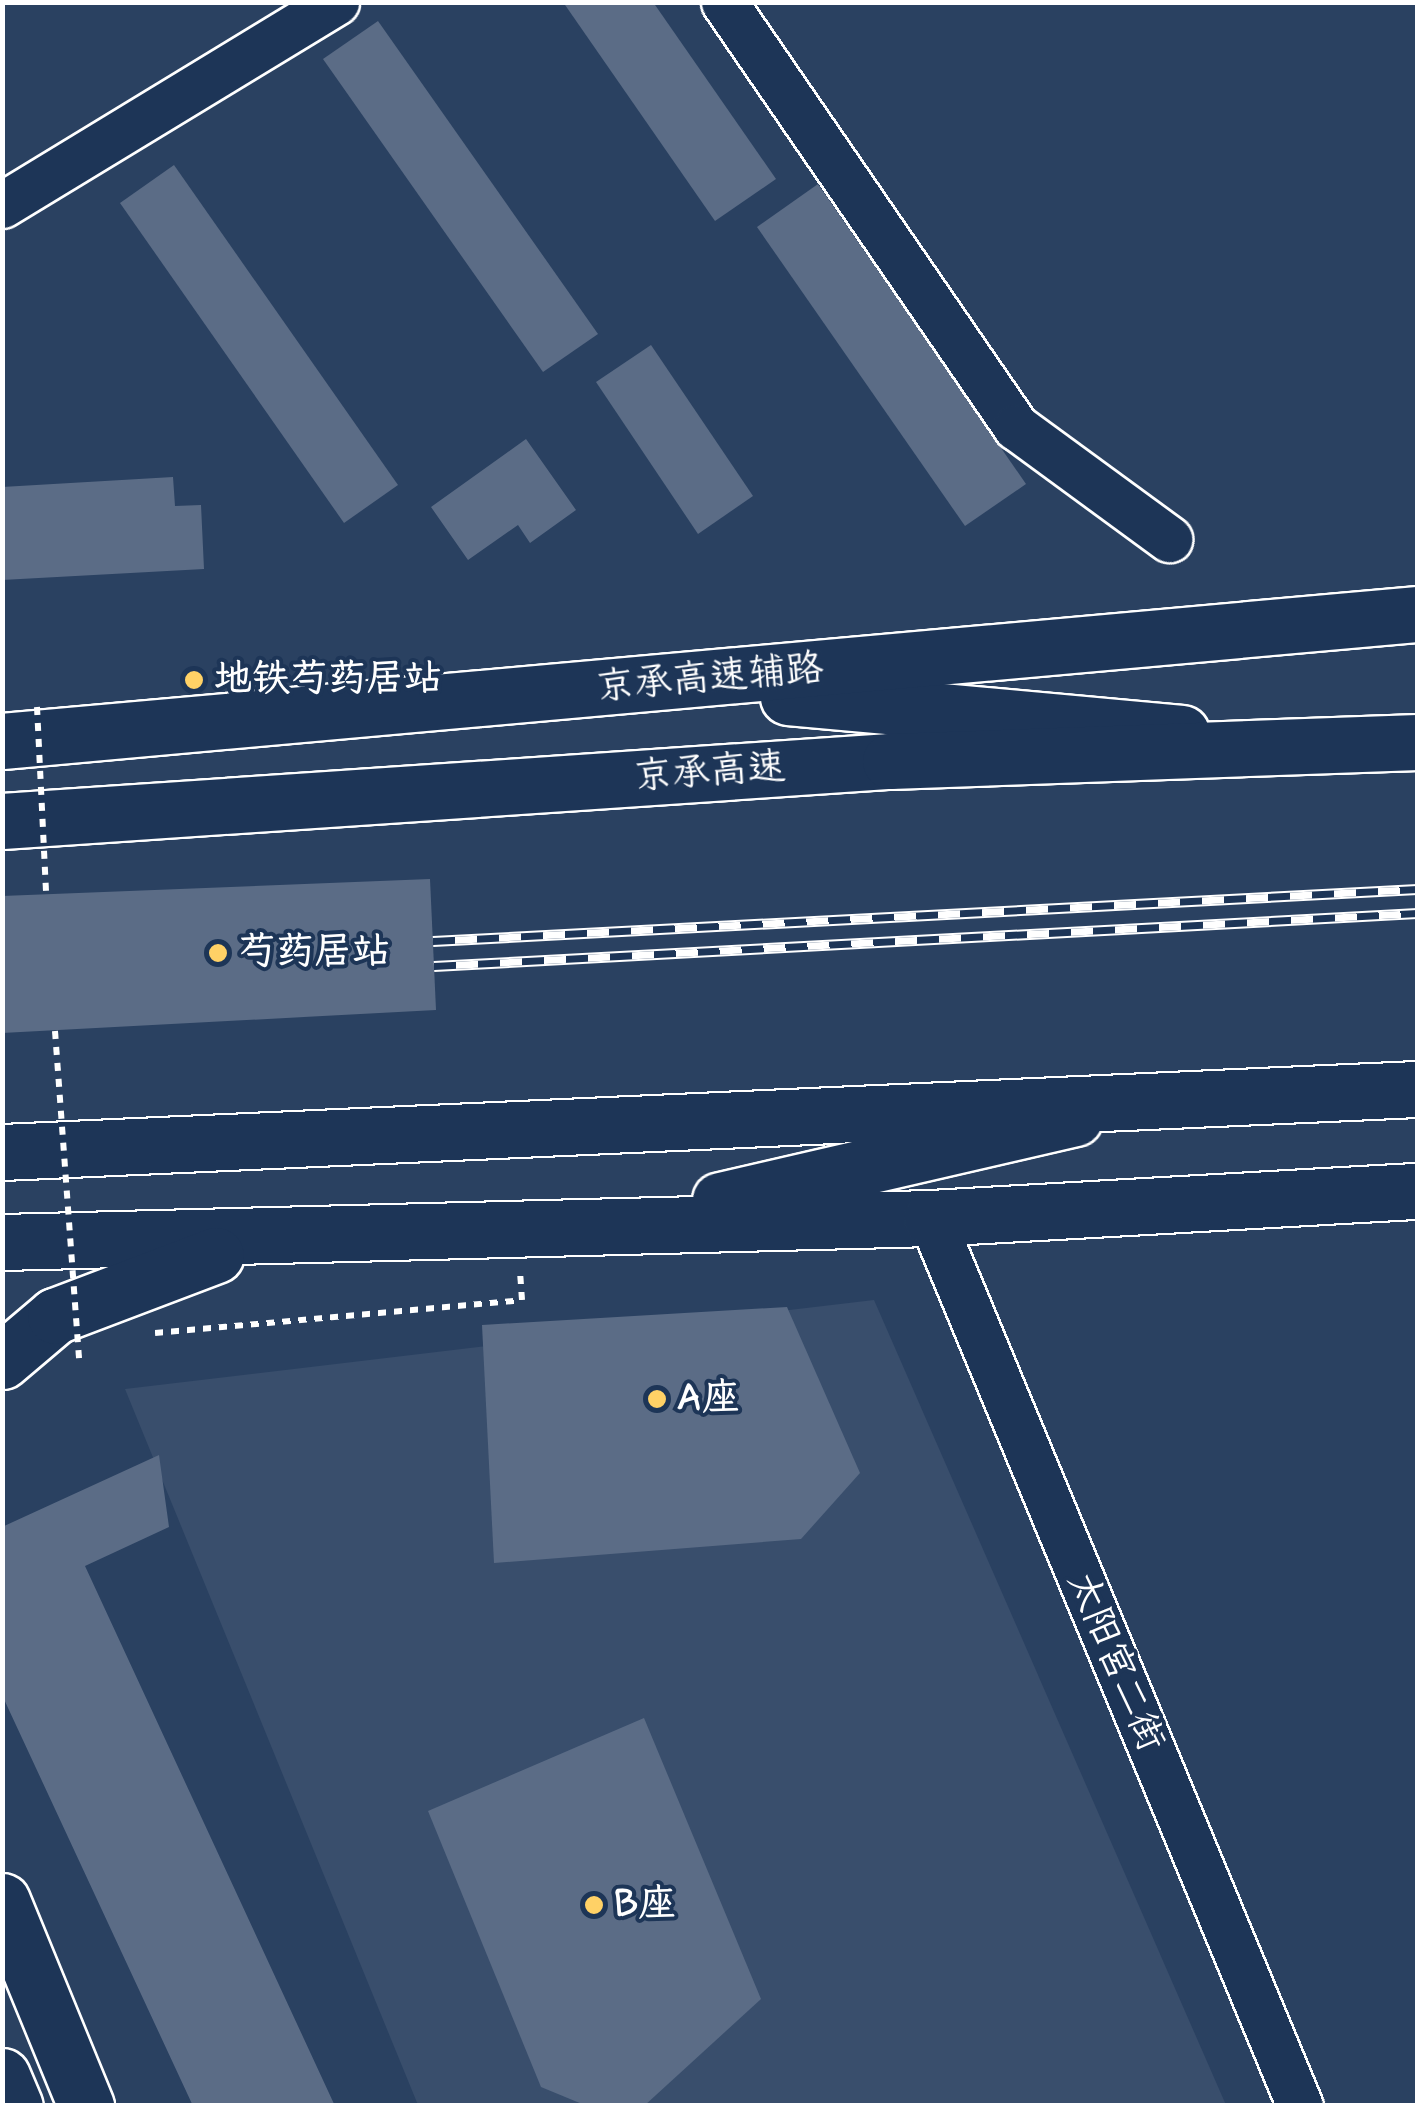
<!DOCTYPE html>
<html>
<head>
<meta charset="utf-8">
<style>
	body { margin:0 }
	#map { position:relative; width:1420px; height:2108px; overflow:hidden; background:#2a4161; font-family:Mynerve,"LXGW WenKai TC",sans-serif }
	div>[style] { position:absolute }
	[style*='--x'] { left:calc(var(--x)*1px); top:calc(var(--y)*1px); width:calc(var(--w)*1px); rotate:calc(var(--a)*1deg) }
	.built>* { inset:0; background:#394e6c }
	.building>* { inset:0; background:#5b6c86 }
	.path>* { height:6px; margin-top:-3px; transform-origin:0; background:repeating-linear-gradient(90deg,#fff 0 8px,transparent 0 16px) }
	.roads { filter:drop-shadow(2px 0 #fff) drop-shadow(-2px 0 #fff) drop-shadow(0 2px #fff) drop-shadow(0 -2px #fff) }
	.street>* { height:45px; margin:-22.5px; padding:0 22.5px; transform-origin:22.5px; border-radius:22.5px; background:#1d3557 }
	.secondary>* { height:55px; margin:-27.5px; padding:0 27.5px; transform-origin:27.5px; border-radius:27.5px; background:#1d3557 }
	.highway>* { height:55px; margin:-27.5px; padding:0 27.5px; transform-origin:27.5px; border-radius:27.5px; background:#1d3557 }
	.rail>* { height:11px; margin-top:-5.5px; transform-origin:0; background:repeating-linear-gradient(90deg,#1d3557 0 22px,#fff 0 44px); box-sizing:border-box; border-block:2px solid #fff }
	.path-bridge>* { height:6px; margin-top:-3px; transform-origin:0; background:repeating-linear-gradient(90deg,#fff 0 8px,transparent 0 16px) }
	.dots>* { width:28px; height:28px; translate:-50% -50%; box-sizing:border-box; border:5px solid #1d3557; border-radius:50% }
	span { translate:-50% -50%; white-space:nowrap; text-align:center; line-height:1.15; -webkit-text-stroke:8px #1d3557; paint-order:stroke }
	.street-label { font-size:38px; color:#fff }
	.poi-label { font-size:38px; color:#fff; font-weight:700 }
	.left { translate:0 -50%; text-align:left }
	.frame { position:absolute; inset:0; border:5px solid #fff; pointer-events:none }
</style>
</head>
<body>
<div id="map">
	<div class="built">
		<i style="clip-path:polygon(874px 1300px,1226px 2105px,418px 2105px,125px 1389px)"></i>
	</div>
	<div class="building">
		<i style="clip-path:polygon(563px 2px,653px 2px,776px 179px,715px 221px)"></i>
		<i style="clip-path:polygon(378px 21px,598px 334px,543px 372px,323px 59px)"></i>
		<i style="clip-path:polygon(174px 165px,398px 485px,344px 523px,120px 203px)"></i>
		<i style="clip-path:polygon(818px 184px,1026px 484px,965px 526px,757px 227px)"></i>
		<i style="clip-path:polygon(651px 345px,753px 496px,698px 534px,596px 382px)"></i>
		<i style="clip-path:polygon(526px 439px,576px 510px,530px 543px,518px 525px,468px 560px,431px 507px)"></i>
		<i style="clip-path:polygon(173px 477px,175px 506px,201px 505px,204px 569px,2px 580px,2px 487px)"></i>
		<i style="clip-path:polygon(430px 879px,436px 1010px,2px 1033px,2px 896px)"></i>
		<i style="clip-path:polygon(787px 1307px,860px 1473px,801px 1539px,494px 1563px,482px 1325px)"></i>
		<i style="clip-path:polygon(159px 1455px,169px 1527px,85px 1566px,335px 2106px,193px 2106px,2px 1695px,2px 1527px)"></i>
		<i style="clip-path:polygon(644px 1718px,761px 1999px,644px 2106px,587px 2106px,541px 2087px,428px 1811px)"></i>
	</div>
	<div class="path">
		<i style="--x:155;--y:1333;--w:368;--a:-5.1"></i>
		<i style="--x:522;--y:1300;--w:28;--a:-94"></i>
	</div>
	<div class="roads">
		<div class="street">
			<i style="--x:724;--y:2;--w:516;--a:55.51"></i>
			<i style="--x:1016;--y:427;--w:190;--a:36.2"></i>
			<i style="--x:2;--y:205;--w:391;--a:-31.3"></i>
			<i style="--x:931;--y:1218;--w:962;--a:67.44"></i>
		</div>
		<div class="secondary">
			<i style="--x:788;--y:697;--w:395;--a:5.2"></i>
			<i style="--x:2;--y:741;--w:1422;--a:-5.13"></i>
			<i style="--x:720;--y:1200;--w:364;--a:-13"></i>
			<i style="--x:2;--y:1242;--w:929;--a:-1.48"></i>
			<i style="--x:931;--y:1218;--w:488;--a:-3.2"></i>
			<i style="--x:2;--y:1361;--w:70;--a:-40.3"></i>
			<i style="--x:55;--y:1316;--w:172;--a:-20.8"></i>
			<i style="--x:2;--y:1901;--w:222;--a:67.7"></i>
			<i style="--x:2;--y:2076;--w:33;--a:67"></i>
		</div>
		<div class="highway">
			<i style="--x:2;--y:821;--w:890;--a:-3.87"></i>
			<i style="--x:890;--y:761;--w:528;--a:-2.06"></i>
			<i style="--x:2;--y:1152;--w:1417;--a:-2.55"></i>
		</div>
	</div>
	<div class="rail">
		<i style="--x:433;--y:941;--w:986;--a:-3.02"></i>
		<i style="--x:434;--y:966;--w:985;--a:-3.08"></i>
	</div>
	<div class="path-bridge">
		<i style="--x:37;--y:707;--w:187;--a:87.2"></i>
		<i style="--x:55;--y:1031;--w:330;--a:85.8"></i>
	</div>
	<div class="dots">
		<i style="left:194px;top:680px;background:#ffd166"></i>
		<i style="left:218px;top:953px;background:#ffd166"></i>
		<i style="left:657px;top:1399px;background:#ffd166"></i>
		<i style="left:594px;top:1905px;background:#ffd166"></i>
	</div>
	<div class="street-label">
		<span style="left:710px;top:679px;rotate:-5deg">京承高速辅路</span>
		<span style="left:710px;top:773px;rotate:-4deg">京承高速</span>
		<span style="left:1115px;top:1662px;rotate:67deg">太阳宫二街</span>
	</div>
	<div class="poi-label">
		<span class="left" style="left:214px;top:680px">地铁芍药居站</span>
		<span class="left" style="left:238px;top:953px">芍药居站</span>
		<span class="left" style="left:677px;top:1399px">A座</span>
		<span class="left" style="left:614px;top:1905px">B座</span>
	</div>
	<div class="frame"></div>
</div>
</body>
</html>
